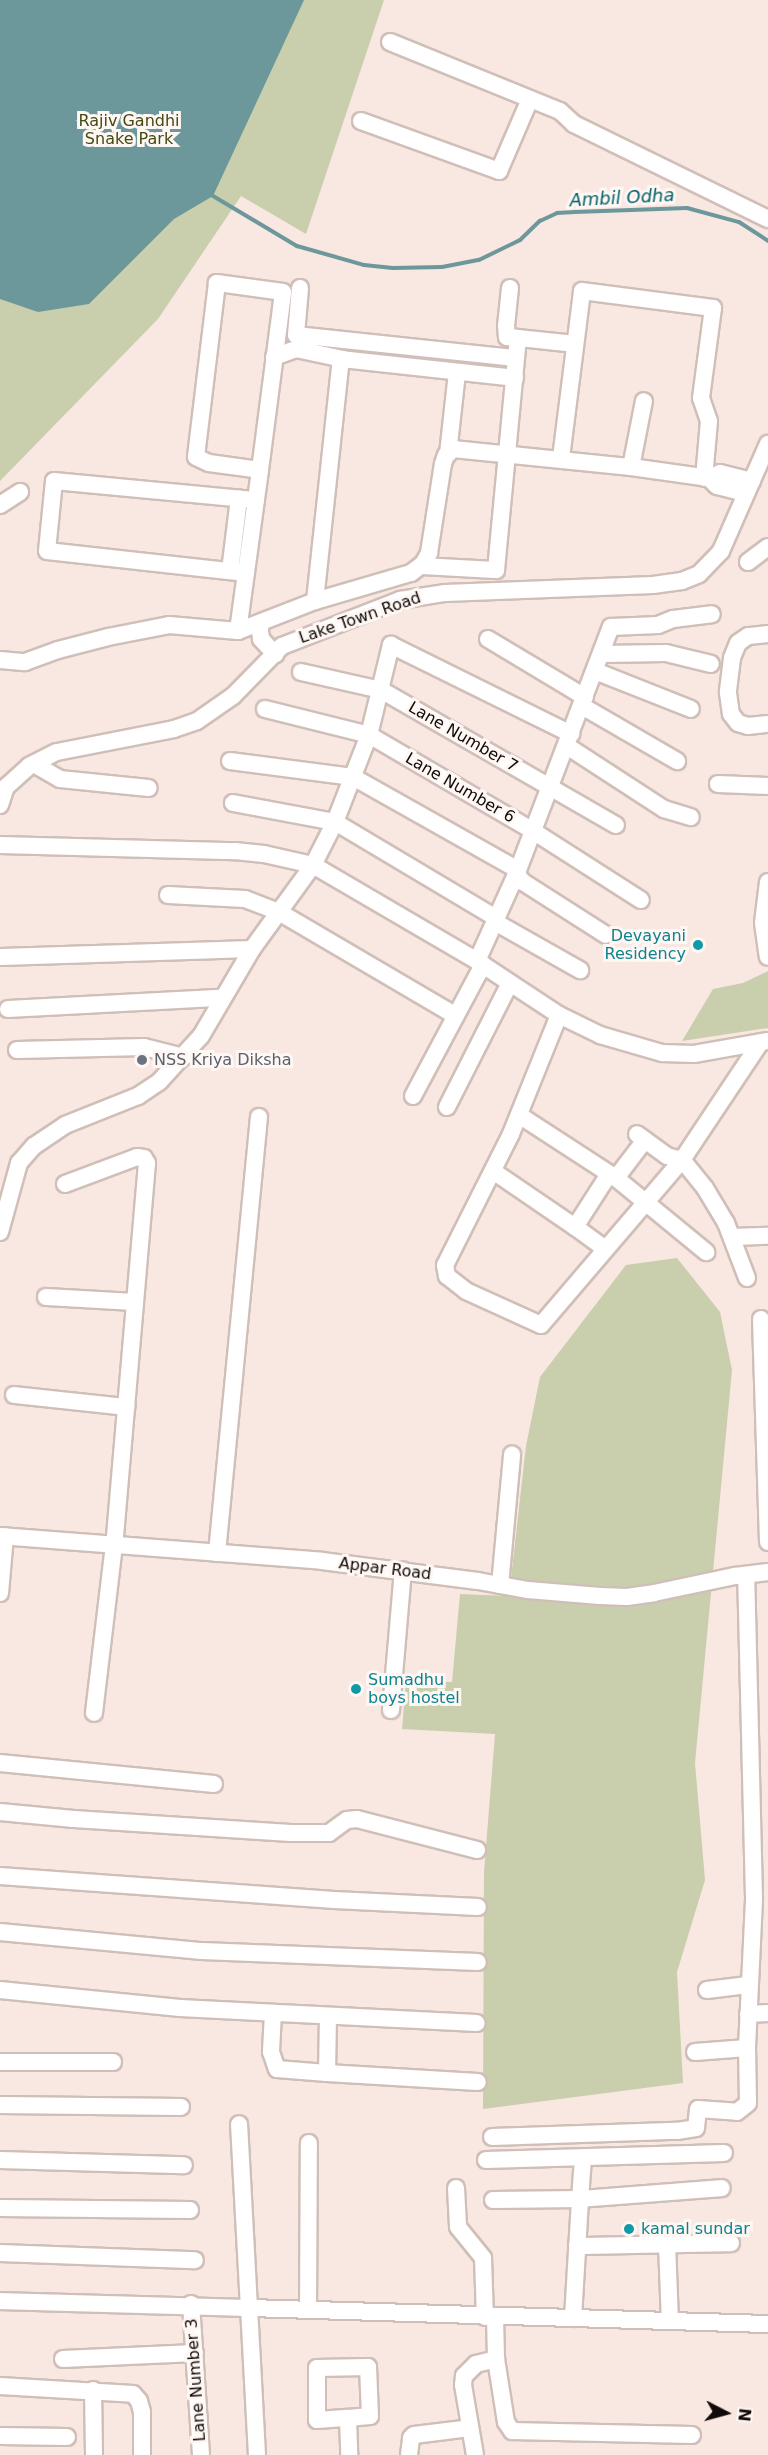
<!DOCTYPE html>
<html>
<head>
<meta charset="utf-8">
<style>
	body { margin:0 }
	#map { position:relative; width:768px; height:2455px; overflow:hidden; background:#f9e7e1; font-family:"DejaVu Sans",sans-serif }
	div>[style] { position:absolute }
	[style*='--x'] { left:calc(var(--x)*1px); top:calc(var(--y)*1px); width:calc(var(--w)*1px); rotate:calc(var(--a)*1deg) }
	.green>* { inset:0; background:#c9ceac }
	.water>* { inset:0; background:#6d989b }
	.stream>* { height:4px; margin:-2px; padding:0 2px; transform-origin:2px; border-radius:2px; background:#6d989b }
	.roads { filter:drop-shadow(2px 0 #d0bfb8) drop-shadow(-2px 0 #d0bfb8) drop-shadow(0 2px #d0bfb8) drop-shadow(0 -2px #d0bfb8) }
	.minor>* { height:16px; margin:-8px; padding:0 8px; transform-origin:8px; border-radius:8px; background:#fff }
	.dots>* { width:16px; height:16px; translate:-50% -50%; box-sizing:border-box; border:3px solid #fef7f4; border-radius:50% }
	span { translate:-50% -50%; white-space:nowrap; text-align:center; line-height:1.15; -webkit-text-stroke:6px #fef7f4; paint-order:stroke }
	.park-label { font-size:16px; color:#454a12 }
	.street-label { font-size:16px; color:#100a08 }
	.culture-label { font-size:16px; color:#0d838f }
	.right { translate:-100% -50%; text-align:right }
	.left { translate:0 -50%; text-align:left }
	.worship-label { font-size:16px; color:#5b616d }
	.water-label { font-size:18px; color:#006167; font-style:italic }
	.north { position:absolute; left:696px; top:2383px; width:60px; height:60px; -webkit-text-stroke:4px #fef7f4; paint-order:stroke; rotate:96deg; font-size:16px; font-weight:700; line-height:24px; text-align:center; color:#100a08 }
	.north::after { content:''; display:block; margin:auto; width:21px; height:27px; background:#100a08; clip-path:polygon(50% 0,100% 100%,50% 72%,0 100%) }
</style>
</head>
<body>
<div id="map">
	<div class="green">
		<i style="clip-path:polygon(0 0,384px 0,306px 234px,241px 196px,158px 319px,0 481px)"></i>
		<i style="clip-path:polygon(768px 971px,768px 1028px,682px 1041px,713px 989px,743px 983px)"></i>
		<i style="clip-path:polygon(677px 1258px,720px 1312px,732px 1370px,695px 1763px,705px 1880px,677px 1972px,683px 2083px,483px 2109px,484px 1872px,495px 1734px,402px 1729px,406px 1681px,452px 1682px,460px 1594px,509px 1596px,526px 1446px,540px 1377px,626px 1265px)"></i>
	</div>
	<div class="water">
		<i style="clip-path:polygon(0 0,304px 0,213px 196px,174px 219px,89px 304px,38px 312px,0 299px)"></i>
	</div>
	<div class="stream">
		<i style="--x:213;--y:196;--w:98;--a:30.8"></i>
		<i style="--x:297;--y:246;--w:70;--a:15.8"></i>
		<i style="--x:364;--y:265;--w:29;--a:6"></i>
		<i style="--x:393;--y:268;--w:49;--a:-1.2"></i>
		<i style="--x:442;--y:267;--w:38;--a:-11"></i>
		<i style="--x:479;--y:260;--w:46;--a:-26"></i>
		<i style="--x:520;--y:240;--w:28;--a:-44"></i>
		<i style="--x:540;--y:221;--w:19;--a:-25"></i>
		<i style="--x:557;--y:213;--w:18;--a:-3"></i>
		<i style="--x:575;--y:212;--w:112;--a:-2"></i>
		<i style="--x:687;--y:208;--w:54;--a:15.1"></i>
		<i style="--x:739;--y:222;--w:35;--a:33"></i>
	</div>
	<div class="roads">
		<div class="minor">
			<i style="--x:390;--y:42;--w:183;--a:22.1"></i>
			<i style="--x:560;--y:111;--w:19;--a:43"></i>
			<i style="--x:574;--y:124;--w:216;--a:26.1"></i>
			<i style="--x:361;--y:121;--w:147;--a:19.9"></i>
			<i style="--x:499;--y:171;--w:78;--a:-66.7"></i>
			<i style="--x:300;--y:288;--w:47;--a:94.9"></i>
			<i style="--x:296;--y:335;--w:221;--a:6"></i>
			<i style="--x:510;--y:288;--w:38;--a:96"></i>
			<i style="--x:506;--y:326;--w:11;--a:85"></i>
			<i style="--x:507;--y:337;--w:11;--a:5"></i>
			<i style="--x:274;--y:357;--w:23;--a:-20"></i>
			<i style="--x:296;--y:349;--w:48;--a:12"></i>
			<i style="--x:448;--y:454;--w:82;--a:-83.7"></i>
			<i style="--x:561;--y:458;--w:168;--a:-82.8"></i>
			<i style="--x:582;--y:291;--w:132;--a:7.4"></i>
			<i style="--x:713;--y:308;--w:91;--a:97.6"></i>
			<i style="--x:701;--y:398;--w:24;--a:71"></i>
			<i style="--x:709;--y:421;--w:57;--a:95"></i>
			<i style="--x:631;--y:467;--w:67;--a:-78.9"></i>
			<i style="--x:709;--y:478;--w:12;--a:-24"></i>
			<i style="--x:720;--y:473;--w:33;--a:14"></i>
			<i style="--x:0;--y:505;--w:24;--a:-33"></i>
			<i style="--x:748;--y:562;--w:25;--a:-37"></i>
			<i style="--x:421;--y:566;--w:75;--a:3.1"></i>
			<i style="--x:496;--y:570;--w:233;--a:-84.6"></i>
			<i style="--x:518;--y:338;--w:57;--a:6"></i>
			<i style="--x:230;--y:571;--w:73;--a:-82.9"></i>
			<i style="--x:246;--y:573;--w:200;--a:-173.7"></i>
			<i style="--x:47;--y:551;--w:70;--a:-84.3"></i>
			<i style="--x:54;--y:481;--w:203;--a:5.4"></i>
			<i style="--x:315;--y:601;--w:243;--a:-83.9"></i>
			<i style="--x:341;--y:359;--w:175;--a:6.2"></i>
			<i style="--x:256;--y:625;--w:6;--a:51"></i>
			<i style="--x:260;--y:630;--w:9;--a:84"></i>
			<i style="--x:261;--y:639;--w:21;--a:47"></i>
			<i style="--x:238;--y:631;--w:162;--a:-82.2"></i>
			<i style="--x:260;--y:470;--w:179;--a:-82.6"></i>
			<i style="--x:283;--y:292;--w:67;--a:-172.2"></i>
			<i style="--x:217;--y:283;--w:175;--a:96.9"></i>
			<i style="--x:196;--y:457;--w:14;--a:25"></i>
			<i style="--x:209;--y:463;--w:51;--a:7.8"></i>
			<i style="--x:768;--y:634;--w:20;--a:174"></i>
			<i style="--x:748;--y:636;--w:12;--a:145"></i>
			<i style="--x:738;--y:643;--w:16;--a:112"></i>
			<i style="--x:732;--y:658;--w:35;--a:97"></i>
			<i style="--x:728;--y:693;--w:21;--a:82"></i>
			<i style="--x:731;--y:714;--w:11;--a:52"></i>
			<i style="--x:738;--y:723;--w:10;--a:17"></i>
			<i style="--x:748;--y:726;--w:20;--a:-6"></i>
			<i style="--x:488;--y:639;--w:113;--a:30.9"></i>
			<i style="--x:601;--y:654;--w:65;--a:-0.9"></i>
			<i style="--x:666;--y:653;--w:46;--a:13.7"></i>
			<i style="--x:0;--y:660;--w:25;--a:5"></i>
			<i style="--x:25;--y:662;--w:35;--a:-20"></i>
			<i style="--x:58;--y:650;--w:52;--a:-14.6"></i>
			<i style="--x:108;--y:637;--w:62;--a:-11.1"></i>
			<i style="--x:169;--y:625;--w:69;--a:5"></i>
			<i style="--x:238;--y:631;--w:83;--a:-21.3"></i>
			<i style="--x:315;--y:601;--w:100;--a:-16.3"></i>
			<i style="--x:411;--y:573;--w:15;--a:-37"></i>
			<i style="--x:423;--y:564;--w:13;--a:-61"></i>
			<i style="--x:429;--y:553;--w:90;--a:-81.1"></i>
			<i style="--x:443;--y:464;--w:9;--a:-72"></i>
			<i style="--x:446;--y:455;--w:9;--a:-41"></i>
			<i style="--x:453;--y:449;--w:179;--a:5.8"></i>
			<i style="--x:631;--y:467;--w:79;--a:8"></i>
			<i style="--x:709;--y:478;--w:11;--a:45"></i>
			<i style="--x:717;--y:486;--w:30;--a:14"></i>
			<i style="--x:595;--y:671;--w:103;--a:21.6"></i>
			<i style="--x:301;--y:672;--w:82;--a:12.7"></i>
			<i style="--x:381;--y:690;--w:271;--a:29.9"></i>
			<i style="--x:582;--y:706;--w:110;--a:30.1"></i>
			<i style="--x:265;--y:709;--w:107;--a:14"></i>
			<i style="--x:369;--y:735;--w:190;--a:30.3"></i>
			<i style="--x:533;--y:831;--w:128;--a:32.6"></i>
			<i style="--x:567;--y:746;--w:116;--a:33"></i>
			<i style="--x:664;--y:809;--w:28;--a:17"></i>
			<i style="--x:230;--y:761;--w:124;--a:7.4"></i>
			<i style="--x:353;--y:777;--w:189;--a:29.4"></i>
			<i style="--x:34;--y:764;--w:30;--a:30"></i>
			<i style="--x:60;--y:779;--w:89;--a:5.8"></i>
			<i style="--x:718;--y:784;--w:50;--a:2.3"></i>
			<i style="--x:233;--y:803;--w:104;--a:10.6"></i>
			<i style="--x:335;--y:822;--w:187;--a:30.8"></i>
			<i style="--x:0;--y:805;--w:19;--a:-72"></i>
			<i style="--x:6;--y:787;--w:31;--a:-42"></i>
			<i style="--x:29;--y:766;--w:31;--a:-27"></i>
			<i style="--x:57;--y:752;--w:119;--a:-11.1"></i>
			<i style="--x:174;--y:729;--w:24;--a:-19"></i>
			<i style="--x:197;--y:721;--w:44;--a:-34.8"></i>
			<i style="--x:233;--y:696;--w:70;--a:-45.6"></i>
			<i style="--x:282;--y:646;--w:127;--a:-21.3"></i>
			<i style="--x:400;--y:600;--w:46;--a:-8.8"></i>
			<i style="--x:445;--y:593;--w:208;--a:-2.2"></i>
			<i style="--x:653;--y:585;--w:29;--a:-8"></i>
			<i style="--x:682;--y:581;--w:18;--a:-22"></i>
			<i style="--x:699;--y:574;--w:32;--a:-46"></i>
			<i style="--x:721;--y:551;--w:117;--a:-66.3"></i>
			<i style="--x:0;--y:845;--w:235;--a:1.5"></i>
			<i style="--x:235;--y:851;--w:29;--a:6"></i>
			<i style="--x:264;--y:854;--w:50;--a:12.7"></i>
			<i style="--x:313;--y:865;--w:190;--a:30.3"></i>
			<i style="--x:477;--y:961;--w:98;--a:33.4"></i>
			<i style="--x:559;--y:1015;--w:46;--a:26"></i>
			<i style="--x:600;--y:1035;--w:65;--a:16.2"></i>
			<i style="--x:662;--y:1053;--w:32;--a:2"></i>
			<i style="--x:694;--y:1054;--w:75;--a:-10"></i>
			<i style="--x:516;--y:874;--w:11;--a:49"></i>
			<i style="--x:523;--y:882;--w:98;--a:32.6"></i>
			<i style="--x:768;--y:882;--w:41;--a:97"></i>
			<i style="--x:763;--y:923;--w:34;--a:82"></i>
			<i style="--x:168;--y:895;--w:77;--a:3"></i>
			<i style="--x:245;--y:899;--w:36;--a:21"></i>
			<i style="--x:279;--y:912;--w:205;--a:30.4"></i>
			<i style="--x:495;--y:922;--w:98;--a:29.5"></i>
			<i style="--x:1;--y:957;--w:251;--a:-1.8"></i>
			<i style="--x:477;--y:961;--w:100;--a:-65.7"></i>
			<i style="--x:518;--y:870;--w:260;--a:-69.1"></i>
			<i style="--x:611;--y:627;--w:47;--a:-2.4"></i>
			<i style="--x:658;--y:625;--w:16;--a:-22"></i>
			<i style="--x:673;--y:619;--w:39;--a:-7"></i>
			<i style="--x:8;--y:1009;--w:213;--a:-3"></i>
			<i style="--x:559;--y:1015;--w:128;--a:112"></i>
			<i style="--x:511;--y:1134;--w:147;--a:116.7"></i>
			<i style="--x:445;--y:1265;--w:11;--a:80"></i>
			<i style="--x:447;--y:1276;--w:24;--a:38"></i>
			<i style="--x:466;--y:1291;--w:82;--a:24.4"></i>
			<i style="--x:541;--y:1325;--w:217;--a:-49.5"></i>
			<i style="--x:682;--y:1160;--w:16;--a:-165"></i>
			<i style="--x:667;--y:1156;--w:37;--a:-144"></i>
			<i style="--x:17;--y:1050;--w:127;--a:-1.4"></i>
			<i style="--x:144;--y:1047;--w:41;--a:14"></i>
			<i style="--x:413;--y:1096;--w:149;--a:-61.9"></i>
			<i style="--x:447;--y:1107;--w:139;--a:-63.1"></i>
			<i style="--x:519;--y:1115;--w:116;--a:33"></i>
			<i style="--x:645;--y:1140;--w:48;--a:127.3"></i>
			<i style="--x:616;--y:1178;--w:117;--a:39.4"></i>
			<i style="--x:493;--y:1171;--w:99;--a:34.3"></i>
			<i style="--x:65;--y:1184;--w:77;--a:-20.6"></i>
			<i style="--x:137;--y:1157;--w:7;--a:8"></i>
			<i style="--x:144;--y:1158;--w:6;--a:59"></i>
			<i style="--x:147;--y:1163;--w:383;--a:94.9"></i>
			<i style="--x:114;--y:1545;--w:169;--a:96.8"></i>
			<i style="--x:0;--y:1232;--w:72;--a:-74.6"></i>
			<i style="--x:19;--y:1163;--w:23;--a:-49"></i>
			<i style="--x:34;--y:1146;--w:37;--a:-34"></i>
			<i style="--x:65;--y:1125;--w:79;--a:-21.7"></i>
			<i style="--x:138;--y:1096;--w:25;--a:-34"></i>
			<i style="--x:159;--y:1082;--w:62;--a:-47.6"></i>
			<i style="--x:201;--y:1036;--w:101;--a:-59.6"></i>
			<i style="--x:252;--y:949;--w:104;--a:-54"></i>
			<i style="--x:313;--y:865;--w:48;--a:-62.9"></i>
			<i style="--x:335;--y:822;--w:93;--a:-68.7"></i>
			<i style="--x:369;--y:735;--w:93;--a:-76.3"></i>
			<i style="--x:391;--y:645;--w:201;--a:26.3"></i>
			<i style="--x:732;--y:1237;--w:36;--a:-2"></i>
			<i style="--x:604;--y:1248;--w:36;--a:-144"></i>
			<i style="--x:575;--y:1227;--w:63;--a:-57.3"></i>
			<i style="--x:747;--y:1278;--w:59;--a:-110.9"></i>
			<i style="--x:726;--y:1223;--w:41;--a:-121"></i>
			<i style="--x:705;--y:1188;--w:36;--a:-129"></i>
			<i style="--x:682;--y:1160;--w:141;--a:-56.3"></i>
			<i style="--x:46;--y:1297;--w:89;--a:3.2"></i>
			<i style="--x:761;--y:1319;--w:223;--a:88.2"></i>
			<i style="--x:14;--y:1395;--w:113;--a:6.1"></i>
			<i style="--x:0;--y:1536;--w:323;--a:4.4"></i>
			<i style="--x:322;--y:1561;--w:157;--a:7.3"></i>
			<i style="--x:478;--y:1581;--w:51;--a:10.2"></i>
			<i style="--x:528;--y:1590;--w:72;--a:4.8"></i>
			<i style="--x:600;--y:1596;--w:27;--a:2"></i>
			<i style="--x:627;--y:1597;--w:27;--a:-8"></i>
			<i style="--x:654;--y:1593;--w:83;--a:-11.9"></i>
			<i style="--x:735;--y:1576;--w:33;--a:-7"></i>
			<i style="--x:217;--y:1553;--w:438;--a:-84.5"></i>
			<i style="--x:500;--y:1585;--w:131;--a:-84.7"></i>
			<i style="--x:0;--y:1593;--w:57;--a:-85"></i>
			<i style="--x:391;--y:1710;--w:140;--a:-85.1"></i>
			<i style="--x:0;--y:1763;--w:215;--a:5.6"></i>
			<i style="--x:0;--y:1812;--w:74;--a:5.4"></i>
			<i style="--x:74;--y:1819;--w:217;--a:3.7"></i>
			<i style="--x:291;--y:1833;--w:38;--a:0"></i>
			<i style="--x:329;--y:1833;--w:22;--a:-36"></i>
			<i style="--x:347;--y:1820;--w:10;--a:-6"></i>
			<i style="--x:357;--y:1819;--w:124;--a:14.5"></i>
			<i style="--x:0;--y:1876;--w:335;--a:4.1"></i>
			<i style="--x:334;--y:1900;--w:144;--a:2.8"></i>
			<i style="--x:0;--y:1932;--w:203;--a:5.4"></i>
			<i style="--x:202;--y:1951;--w:276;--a:2.3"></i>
			<i style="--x:0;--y:1990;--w:181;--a:5.7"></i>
			<i style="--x:180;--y:2008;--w:297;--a:2.9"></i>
			<i style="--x:707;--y:1990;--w:41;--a:-7"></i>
			<i style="--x:273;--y:2013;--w:39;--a:93"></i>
			<i style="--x:271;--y:2052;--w:18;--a:71"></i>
			<i style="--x:277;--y:2069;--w:50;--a:4.6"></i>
			<i style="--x:748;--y:2014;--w:20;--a:-3"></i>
			<i style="--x:328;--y:2016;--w:57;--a:91"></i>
			<i style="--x:327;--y:2073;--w:151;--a:3.4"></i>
			<i style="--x:695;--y:2052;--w:52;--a:-4.4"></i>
			<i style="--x:0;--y:2062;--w:113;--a:0"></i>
			<i style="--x:0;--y:2105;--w:181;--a:0.6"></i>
			<i style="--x:492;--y:2137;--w:185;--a:-1.9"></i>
			<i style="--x:677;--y:2131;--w:19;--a:-9"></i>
			<i style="--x:696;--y:2128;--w:19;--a:-84"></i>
			<i style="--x:698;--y:2109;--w:39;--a:4"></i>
			<i style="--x:737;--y:2112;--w:14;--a:-39"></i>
			<i style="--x:748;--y:2103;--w:55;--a:-91"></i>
			<i style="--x:747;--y:2048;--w:151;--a:-87.3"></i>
			<i style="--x:754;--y:1897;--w:322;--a:-91.4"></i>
			<i style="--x:0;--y:2160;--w:184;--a:1.6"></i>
			<i style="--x:486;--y:2160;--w:238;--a:-1.7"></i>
			<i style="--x:456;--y:2188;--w:39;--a:87"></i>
			<i style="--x:458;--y:2227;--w:40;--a:51"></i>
			<i style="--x:483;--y:2258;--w:59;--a:88.1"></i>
			<i style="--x:493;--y:2200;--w:87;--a:-0.7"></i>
			<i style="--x:580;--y:2199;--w:41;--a:-85.8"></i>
			<i style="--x:0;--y:2208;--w:190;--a:0.6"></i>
			<i style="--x:667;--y:2244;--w:77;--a:87.8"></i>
			<i style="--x:577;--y:2246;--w:154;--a:-1.1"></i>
			<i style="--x:0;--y:2253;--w:195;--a:2.1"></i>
			<i style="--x:0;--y:2301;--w:249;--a:1.6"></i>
			<i style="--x:249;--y:2308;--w:184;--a:-93.1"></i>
			<i style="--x:191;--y:2304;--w:151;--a:86.2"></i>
			<i style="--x:308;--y:2310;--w:167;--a:-89.7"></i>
			<i style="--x:495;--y:2317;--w:42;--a:88.6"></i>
			<i style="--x:496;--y:2359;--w:64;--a:81"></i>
			<i style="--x:506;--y:2422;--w:11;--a:56"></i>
			<i style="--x:512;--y:2431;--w:180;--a:1.3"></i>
			<i style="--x:573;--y:2318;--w:119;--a:-86.6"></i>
			<i style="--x:580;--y:2199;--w:142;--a:-4.4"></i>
			<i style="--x:63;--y:2359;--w:132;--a:-2.6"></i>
			<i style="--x:0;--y:2386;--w:133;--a:3.4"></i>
			<i style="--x:133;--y:2394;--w:9;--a:49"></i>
			<i style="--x:139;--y:2401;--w:11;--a:75"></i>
			<i style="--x:142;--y:2412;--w:43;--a:90"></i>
			<i style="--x:93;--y:2390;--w:65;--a:89.1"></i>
			<i style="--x:348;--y:2418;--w:22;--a:-5"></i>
			<i style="--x:370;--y:2416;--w:49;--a:-92.3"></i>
			<i style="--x:368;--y:2367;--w:51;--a:178.9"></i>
			<i style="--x:317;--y:2368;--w:52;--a:90"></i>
			<i style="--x:317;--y:2420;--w:31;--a:-4"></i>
			<i style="--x:348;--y:2418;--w:37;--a:88"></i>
			<i style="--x:0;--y:2436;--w:67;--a:0.9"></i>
			<i style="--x:257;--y:2455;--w:147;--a:-93.1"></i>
			<i style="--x:249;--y:2308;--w:519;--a:1.77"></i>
			<i style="--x:409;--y:2455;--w:17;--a:-83"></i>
			<i style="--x:411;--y:2438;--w:4;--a:-45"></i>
			<i style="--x:414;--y:2435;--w:56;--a:-7.1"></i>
			<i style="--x:475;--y:2455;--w:71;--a:-99.7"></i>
			<i style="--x:463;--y:2385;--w:9;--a:-84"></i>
			<i style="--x:464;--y:2376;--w:17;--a:-45"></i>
			<i style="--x:476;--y:2364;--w:21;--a:-14"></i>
		</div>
	</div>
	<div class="dots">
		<i style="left:698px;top:945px;background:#0f9aa8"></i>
		<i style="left:142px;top:1060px;background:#6b7280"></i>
		<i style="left:356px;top:1689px;background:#0f9aa8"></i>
		<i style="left:629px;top:2229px;background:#0f9aa8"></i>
	</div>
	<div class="park-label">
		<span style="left:129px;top:130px">Rajiv Gandhi<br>Snake Park</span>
	</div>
	<div class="street-label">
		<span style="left:360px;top:618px;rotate:-19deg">Lake Town Road</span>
		<span style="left:463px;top:737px;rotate:30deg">Lane Number 7</span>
		<span style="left:460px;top:788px;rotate:30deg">Lane Number 6</span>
		<span style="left:385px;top:1569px;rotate:7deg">Appar Road</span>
		<span style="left:196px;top:2380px;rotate:-94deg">Lane Number 3</span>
	</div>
	<div class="culture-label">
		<span class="right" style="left:686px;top:945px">Devayani<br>Residency</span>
		<span class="left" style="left:368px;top:1689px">Sumadhu<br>boys hostel</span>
		<span class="left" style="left:641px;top:2229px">kamal sundar</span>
	</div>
	<div class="worship-label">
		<span class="left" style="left:154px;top:1060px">NSS Kriya Diksha</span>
	</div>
	<div class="water-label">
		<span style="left:622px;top:198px;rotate:-3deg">Ambil Odha</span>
	</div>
	<div class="north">N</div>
</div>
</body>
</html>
